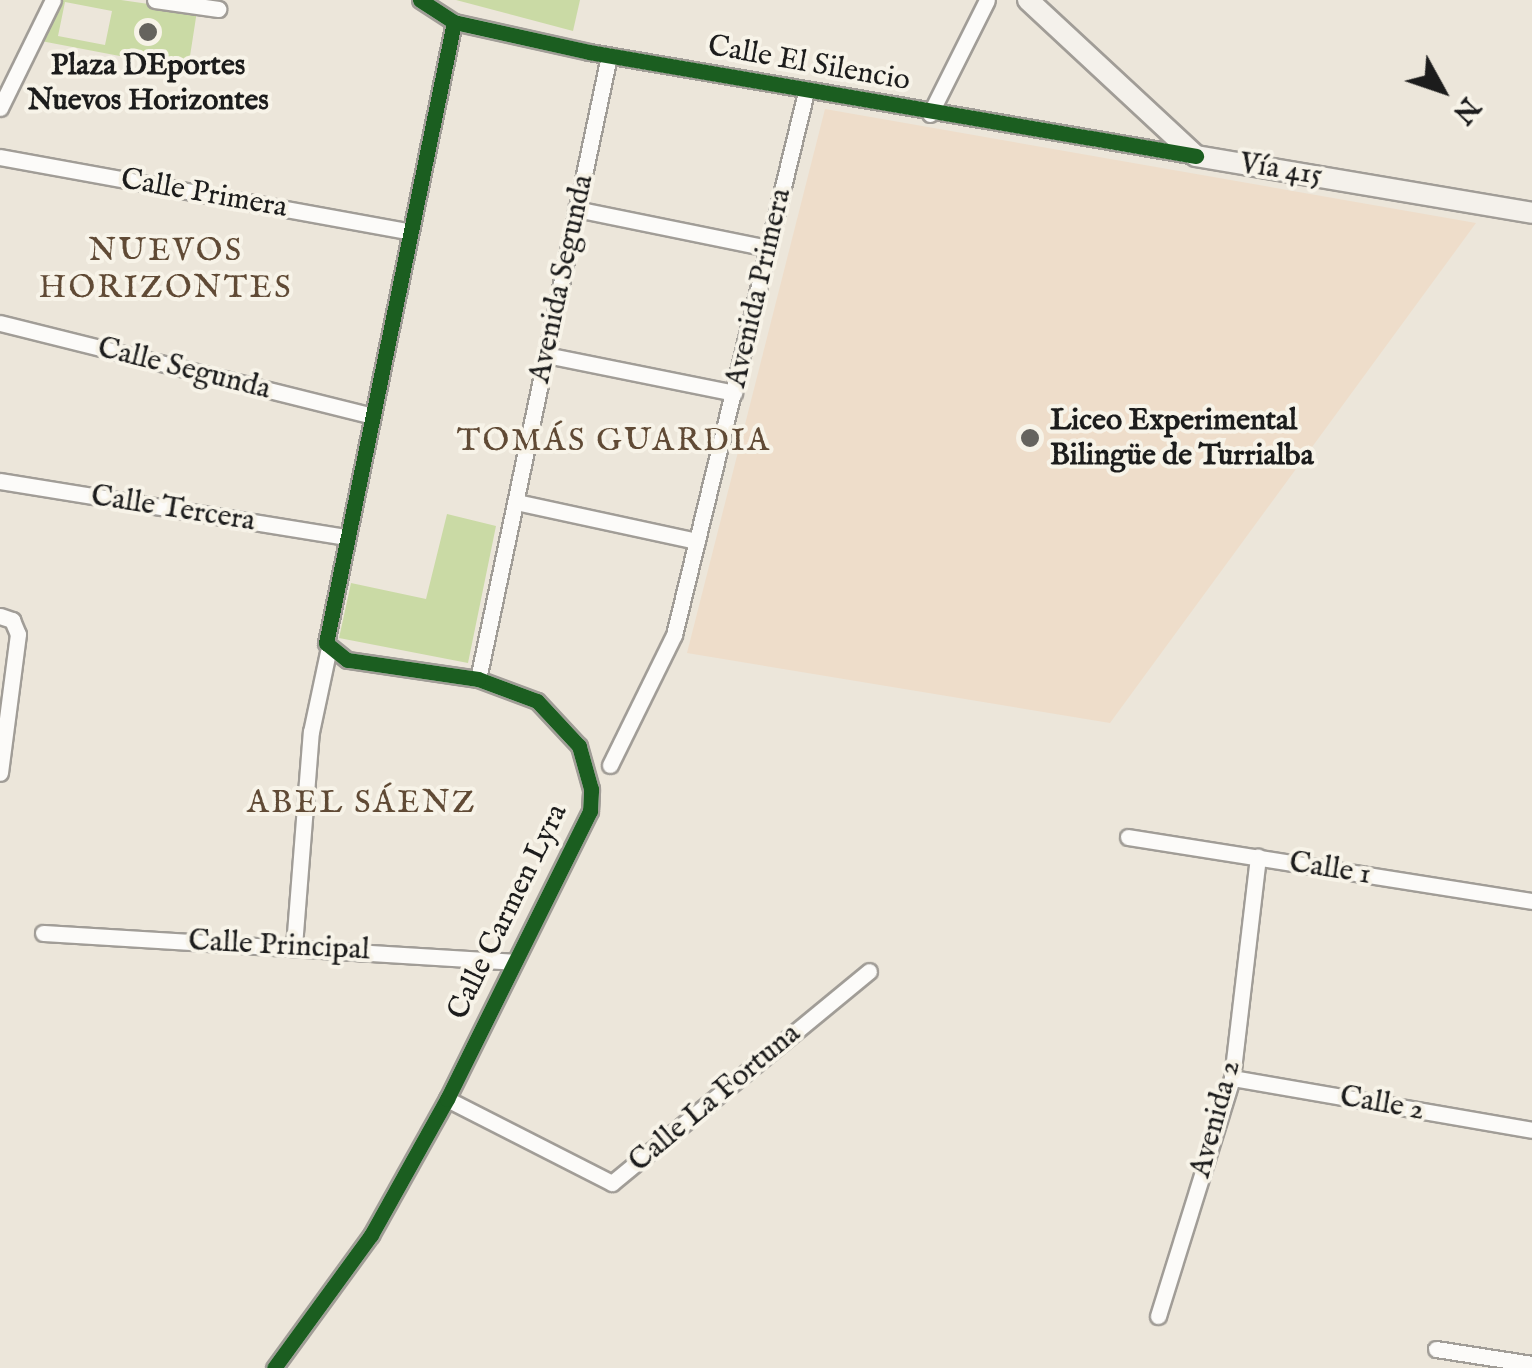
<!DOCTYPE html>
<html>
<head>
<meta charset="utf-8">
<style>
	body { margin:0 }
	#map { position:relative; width:1532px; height:1368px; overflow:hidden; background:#ece6da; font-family:"IM FELL English",serif }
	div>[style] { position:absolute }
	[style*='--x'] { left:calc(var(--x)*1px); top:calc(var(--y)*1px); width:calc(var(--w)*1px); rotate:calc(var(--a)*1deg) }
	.built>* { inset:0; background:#eeddca }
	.green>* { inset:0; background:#cadaa5 }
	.roads { filter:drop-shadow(2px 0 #a19d97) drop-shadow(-2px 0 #a19d97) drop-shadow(0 2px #a19d97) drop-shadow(0 -2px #a19d97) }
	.street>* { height:15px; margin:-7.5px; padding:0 7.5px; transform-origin:7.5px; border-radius:7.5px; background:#fcfbf9 }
	.secondary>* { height:20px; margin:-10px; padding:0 10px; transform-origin:10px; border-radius:10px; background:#f4f1eb }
	.cycleway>* { height:15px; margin:-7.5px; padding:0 7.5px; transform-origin:7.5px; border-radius:7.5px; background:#1b5e20 }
	.dots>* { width:28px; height:28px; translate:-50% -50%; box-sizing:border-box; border:5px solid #f7f3e8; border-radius:50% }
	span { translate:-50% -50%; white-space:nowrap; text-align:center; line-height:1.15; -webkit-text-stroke:8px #f7f3e8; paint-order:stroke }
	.street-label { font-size:30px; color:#1c1c1c }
	.poi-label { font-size:30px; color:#1c1c1c; font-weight:700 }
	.left { translate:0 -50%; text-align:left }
	.neighbourhood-label { font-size:32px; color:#604a35; letter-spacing:2.5px }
	.north { position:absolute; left:1392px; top:40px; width:100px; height:100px; -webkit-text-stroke:8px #f7f3e8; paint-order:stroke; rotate:130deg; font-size:28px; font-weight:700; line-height:40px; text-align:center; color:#1c1c1c }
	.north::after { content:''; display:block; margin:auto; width:35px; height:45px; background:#1c1c1c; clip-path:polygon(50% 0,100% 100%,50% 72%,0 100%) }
</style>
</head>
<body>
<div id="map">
	<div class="built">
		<i style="clip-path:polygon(825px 109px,1476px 223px,1110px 723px,687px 653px)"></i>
	</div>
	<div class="green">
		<i style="clip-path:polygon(evenodd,60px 0,121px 0,197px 11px,188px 69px,41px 41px,60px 0,65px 2px,112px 11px,105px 45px,58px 36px,65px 2px)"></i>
		<i style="clip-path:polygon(456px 0,580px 0,573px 31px)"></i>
		<i style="clip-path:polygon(447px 514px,496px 526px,468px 663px,339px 638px,351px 583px,426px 599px)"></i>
	</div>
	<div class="roads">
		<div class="street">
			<i style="--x:155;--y:0;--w:64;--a:8.1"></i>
			<i style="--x:420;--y:0;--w:40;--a:32.9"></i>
			<i style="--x:454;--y:22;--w:138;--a:12.5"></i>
			<i style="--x:589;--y:52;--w:616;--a:9.72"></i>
			<i style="--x:0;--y:108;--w:120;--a:-63.9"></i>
			<i style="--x:930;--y:114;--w:127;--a:-63.4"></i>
			<i style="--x:0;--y:157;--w:415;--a:10.3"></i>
			<i style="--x:576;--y:209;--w:195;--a:11.5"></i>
			<i style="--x:0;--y:323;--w:379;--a:14"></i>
			<i style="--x:546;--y:355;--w:192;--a:11.4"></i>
			<i style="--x:0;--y:481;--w:350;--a:9.2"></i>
			<i style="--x:516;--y:502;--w:185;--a:12.2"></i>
			<i style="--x:0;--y:616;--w:13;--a:18"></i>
			<i style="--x:12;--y:620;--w:15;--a:67"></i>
			<i style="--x:18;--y:634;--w:140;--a:97.4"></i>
			<i style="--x:478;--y:679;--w:637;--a:-78.13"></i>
			<i style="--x:610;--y:765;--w:145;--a:-63.8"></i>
			<i style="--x:674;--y:635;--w:559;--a:-76.34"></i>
			<i style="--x:1128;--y:837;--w:409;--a:9"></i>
			<i style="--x:43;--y:933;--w:472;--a:3.5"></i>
			<i style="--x:294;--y:946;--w:215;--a:-85.5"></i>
			<i style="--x:311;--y:732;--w:82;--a:-78"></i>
			<i style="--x:1232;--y:1078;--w:304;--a:9.8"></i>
			<i style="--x:447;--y:1099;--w:185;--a:27"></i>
			<i style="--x:612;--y:1183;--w:333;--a:-39.5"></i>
			<i style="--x:1158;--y:1316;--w:249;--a:-72.7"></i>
			<i style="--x:1232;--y:1078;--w:223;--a:-83.3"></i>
			<i style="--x:1436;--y:1349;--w:97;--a:8.9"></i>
			<i style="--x:274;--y:1368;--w:165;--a:-53.9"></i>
			<i style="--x:371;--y:1235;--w:156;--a:-60.8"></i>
			<i style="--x:447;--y:1099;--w:322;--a:-63.6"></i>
			<i style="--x:590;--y:811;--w:22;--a:-87"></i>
			<i style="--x:591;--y:789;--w:45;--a:-105.6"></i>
			<i style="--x:579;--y:746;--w:62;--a:-133"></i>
			<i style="--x:537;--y:701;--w:63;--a:-159.6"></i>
			<i style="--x:478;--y:679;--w:132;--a:-171.7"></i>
			<i style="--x:347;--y:660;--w:27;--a:-141"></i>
			<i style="--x:326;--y:643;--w:634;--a:-78.35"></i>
		</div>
		<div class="secondary">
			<i style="--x:1028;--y:0;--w:229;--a:42.9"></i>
			<i style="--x:1196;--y:156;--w:341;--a:9.6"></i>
		</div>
	</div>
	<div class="cycleway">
		<i style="--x:420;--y:0;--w:40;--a:32.9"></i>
		<i style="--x:454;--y:22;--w:138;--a:12.5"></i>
		<i style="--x:589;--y:52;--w:616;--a:9.72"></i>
		<i style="--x:274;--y:1368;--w:165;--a:-53.9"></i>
		<i style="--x:371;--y:1235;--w:156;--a:-60.8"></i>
		<i style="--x:447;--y:1099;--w:322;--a:-63.6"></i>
		<i style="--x:590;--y:811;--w:22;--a:-87"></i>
		<i style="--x:591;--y:789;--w:45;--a:-105.6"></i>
		<i style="--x:579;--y:746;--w:62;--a:-133"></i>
		<i style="--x:537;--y:701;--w:63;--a:-159.6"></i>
		<i style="--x:478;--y:679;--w:132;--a:-171.7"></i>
		<i style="--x:347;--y:660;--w:27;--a:-141"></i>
		<i style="--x:326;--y:643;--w:634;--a:-78.35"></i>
	</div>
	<div class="dots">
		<i style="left:148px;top:32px;background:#65635e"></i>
		<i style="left:1030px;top:438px;background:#65635e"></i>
	</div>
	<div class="street-label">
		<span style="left:809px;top:64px;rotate:10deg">Calle El Silencio</span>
		<span style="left:1281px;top:170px;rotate:9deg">Vía 415</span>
		<span style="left:204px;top:194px;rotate:10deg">Calle Primera</span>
		<span style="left:562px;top:279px;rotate:-78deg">Avenida Segunda</span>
		<span style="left:759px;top:288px;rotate:-77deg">Avenida Primera</span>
		<span style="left:184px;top:369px;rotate:14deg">Calle Segunda</span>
		<span style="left:173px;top:509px;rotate:9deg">Calle Tercera</span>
		<span style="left:1330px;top:869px;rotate:9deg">Calle 1</span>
		<span style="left:508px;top:912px;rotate:-64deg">Calle Carmen Lyra</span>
		<span style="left:279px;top:946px;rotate:3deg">Calle Principal</span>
		<span style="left:715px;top:1098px;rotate:-40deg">Calle La Fortuna</span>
		<span style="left:1382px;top:1104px;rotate:10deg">Calle 2</span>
		<span style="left:1216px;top:1119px;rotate:-75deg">Avenida 2</span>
	</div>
	<div class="poi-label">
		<span style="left:148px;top:83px">Plaza DEportes<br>Nuevos Horizontes</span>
		<span class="left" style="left:1050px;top:438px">Liceo Experimental<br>Bilingüe de Turrialba</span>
	</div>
	<div class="neighbourhood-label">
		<span style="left:166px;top:271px">NUEVOS<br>HORIZONTES</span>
		<span style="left:614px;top:442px">TOMÁS GUARDIA</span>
		<span style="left:362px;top:804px">ABEL SÁENZ</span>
	</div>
	<div class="north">N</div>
</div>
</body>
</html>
